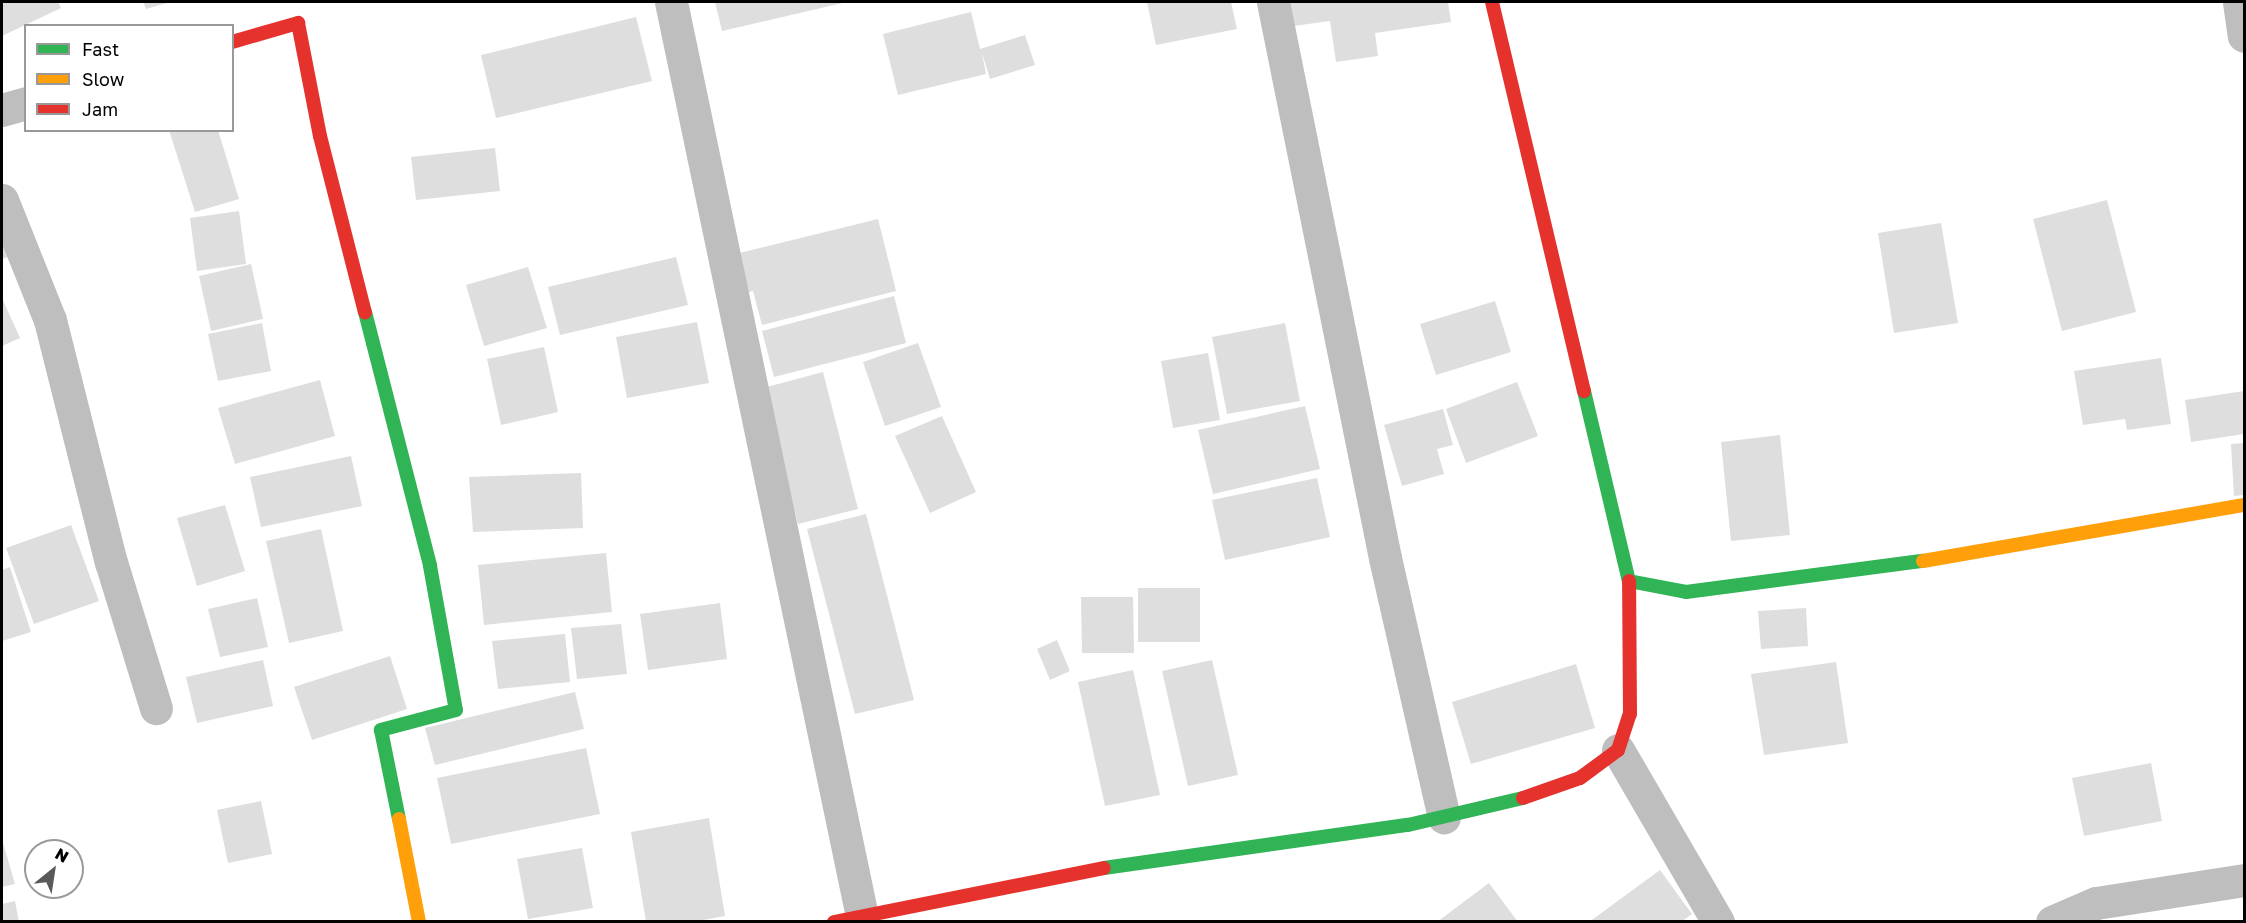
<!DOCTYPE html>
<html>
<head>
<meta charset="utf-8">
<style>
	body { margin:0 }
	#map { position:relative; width:2246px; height:923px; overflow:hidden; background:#fff; font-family:"Golos Text",sans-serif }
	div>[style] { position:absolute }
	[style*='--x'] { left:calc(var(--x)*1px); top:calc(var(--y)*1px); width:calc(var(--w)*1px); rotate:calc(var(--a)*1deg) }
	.building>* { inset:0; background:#dedede }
	.street>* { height:33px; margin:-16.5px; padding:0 16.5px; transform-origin:16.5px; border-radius:16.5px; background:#bebebe }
	.fast>* { height:14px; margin:-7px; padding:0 7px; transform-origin:7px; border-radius:7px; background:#30b455 }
	.slow>* { height:14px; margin:-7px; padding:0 7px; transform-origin:7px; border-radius:7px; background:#ff9f0a }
	.jam>* { height:14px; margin:-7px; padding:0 7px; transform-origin:7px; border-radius:7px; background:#e5322d }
	span { translate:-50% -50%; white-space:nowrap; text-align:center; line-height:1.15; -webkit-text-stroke:6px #fff; paint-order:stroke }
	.frame { position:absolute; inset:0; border:3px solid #000; pointer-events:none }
	.legend { position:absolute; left:24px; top:24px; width:210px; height:108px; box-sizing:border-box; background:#fff; border:2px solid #999; margin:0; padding:8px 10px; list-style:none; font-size:18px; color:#000 }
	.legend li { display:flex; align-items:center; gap:12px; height:30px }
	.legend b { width:30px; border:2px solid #999 }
	.north { position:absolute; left:24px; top:839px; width:60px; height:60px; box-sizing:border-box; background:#fff; border:2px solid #999; border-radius:50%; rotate:30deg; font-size:16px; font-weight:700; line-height:24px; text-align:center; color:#000 }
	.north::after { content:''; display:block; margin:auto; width:21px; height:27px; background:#595959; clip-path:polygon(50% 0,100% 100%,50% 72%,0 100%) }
</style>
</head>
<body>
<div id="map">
	<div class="building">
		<i style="clip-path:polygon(2px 2px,58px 2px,61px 8px,2px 36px)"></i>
		<i style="clip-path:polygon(143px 2px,170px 2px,146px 9px)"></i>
		<i style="clip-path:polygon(715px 2px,847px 2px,722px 31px)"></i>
		<i style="clip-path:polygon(1147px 2px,1231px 2px,1237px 29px,1156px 45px)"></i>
		<i style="clip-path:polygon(1283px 2px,1448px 2px,1451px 22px,1375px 33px,1378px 56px,1336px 62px,1330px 21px,1286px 27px)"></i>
		<i style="clip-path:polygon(971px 12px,980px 49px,1025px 35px,1035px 65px,990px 79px,982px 53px,986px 74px,898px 95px,883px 34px)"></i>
		<i style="clip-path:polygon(636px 17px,652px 81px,496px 118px,481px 55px)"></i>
		<i style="clip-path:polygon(169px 130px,218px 130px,239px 199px,195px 212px)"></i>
		<i style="clip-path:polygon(495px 148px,500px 191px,416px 200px,411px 157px)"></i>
		<i style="clip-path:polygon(2107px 200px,2136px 312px,2062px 331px,2033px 219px)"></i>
		<i style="clip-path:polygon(239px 211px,246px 264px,197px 271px,190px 218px)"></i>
		<i style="clip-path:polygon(878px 219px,896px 291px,762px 325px,753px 291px,737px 295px,727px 256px)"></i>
		<i style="clip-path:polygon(1941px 223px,1958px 323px,1894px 333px,1878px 233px)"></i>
		<i style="clip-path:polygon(2px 231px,11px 256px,2px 259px)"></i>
		<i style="clip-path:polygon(676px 257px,688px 305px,560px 335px,548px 287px)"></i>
		<i style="clip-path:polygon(251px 264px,263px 319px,211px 331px,199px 276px)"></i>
		<i style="clip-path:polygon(528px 267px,547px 328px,484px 346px,466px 285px)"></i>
		<i style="clip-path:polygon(894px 296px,906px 343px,774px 377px,762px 331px)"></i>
		<i style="clip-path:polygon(2px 298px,20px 338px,2px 346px)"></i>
		<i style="clip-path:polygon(1495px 301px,1511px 352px,1436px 375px,1420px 324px)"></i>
		<i style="clip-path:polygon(697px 322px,709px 383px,627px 398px,616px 337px)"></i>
		<i style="clip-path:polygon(262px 323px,271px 371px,218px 381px,208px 334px)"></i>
		<i style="clip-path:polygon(1285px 323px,1300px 401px,1227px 414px,1212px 337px)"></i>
		<i style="clip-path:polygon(918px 343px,941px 407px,885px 426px,863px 362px)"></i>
		<i style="clip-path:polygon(544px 347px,558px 412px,501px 425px,487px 359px)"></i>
		<i style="clip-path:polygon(1208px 353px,1220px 420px,1173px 428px,1161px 361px)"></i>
		<i style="clip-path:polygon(2161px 358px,2171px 424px,2127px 430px,2125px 419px,2083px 425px,2074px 371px)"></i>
		<i style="clip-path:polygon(823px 372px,858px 509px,798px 524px,763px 388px)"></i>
		<i style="clip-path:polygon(320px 380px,335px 436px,235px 464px,218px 408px)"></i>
		<i style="clip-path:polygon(1517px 382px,1538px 436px,1466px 463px,1446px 409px)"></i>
		<i style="clip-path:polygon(2244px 391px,2244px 434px,2191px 442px,2185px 400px)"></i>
		<i style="clip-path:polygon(1305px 406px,1320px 469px,1213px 494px,1198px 430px)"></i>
		<i style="clip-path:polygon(1443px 409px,1453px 445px,1437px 449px,1444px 474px,1402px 486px,1384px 425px)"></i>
		<i style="clip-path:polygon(942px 416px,976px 492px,930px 513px,895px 436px)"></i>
		<i style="clip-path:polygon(1780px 435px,1790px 535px,1731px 541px,1721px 442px)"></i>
		<i style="clip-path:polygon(2244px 443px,2244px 495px,2234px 496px,2231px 444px)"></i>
		<i style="clip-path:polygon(351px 456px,362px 506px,261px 527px,250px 477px)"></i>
		<i style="clip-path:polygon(581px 473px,583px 528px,473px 532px,469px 477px)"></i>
		<i style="clip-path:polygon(1317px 478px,1330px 537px,1225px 560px,1212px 500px)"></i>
		<i style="clip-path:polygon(225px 505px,245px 571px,197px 586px,177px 518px)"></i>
		<i style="clip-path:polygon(866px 514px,914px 700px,855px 714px,807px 529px)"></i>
		<i style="clip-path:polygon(71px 525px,99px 601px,34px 624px,6px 548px)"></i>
		<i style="clip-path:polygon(321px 529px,343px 631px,289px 643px,266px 541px)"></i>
		<i style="clip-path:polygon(606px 553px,612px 612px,484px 625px,478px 565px)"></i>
		<i style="clip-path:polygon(10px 567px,31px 632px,2px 641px,2px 570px)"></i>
		<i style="clip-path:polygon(1138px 588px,1200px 588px,1200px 642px,1138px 642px)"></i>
		<i style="clip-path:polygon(1081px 597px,1133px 597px,1134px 653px,1082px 653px)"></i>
		<i style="clip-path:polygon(257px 598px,268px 647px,220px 657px,208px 609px)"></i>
		<i style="clip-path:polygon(720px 603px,727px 659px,648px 670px,640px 614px)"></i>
		<i style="clip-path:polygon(1806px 608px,1808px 646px,1761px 649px,1758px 611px)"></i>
		<i style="clip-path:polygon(621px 624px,627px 674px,577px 679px,571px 628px)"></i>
		<i style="clip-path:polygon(565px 634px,570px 682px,498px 689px,492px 641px)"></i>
		<i style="clip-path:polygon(1057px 640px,1070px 671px,1050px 680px,1037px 649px)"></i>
		<i style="clip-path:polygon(390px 656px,407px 709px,312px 740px,294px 687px)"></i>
		<i style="clip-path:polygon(263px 660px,273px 706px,197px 723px,186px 677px)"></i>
		<i style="clip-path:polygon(1212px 660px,1238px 775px,1188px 786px,1162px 671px)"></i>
		<i style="clip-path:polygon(1836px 662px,1848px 743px,1764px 755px,1751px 674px)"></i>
		<i style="clip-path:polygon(1576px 664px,1595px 728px,1471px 764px,1452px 702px)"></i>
		<i style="clip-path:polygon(1133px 670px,1160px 795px,1105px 806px,1078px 682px)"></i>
		<i style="clip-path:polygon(575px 692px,584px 729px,435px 765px,425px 728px)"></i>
		<i style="clip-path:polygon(586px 748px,600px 814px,451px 844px,437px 778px)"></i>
		<i style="clip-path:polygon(2151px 763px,2162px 821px,2084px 836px,2072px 778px)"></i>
		<i style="clip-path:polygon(261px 801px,272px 854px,228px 863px,217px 810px)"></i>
		<i style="clip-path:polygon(709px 818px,725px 916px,692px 922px,646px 922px,631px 832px)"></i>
		<i style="clip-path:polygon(2px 839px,15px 884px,2px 887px)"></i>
		<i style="clip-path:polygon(582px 848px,593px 908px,528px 919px,517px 859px)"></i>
		<i style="clip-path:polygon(1660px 870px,1692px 914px,1681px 922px,1589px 922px)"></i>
		<i style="clip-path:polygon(1489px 883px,1518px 922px,1437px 922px)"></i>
		<i style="clip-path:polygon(15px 901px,19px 922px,2px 922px,2px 904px)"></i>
	</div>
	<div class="street">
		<i style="--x:671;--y:2;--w:934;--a:78.2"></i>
		<i style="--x:1273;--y:2;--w:567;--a:78.61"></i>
		<i style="--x:1385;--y:558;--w:266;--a:77.2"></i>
		<i style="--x:2239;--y:2;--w:34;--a:82"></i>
		<i style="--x:2;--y:110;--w:25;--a:-16"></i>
		<i style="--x:2;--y:200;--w:129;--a:68.2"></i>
		<i style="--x:50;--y:320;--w:250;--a:75.9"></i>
		<i style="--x:111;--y:562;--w:153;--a:72.9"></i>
		<i style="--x:1618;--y:750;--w:199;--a:59.8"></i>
		<i style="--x:2052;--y:922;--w:48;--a:-23.4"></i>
		<i style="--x:2096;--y:903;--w:150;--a:-8.8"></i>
	</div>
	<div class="fast">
		<i style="--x:365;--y:312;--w:262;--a:75.6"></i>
		<i style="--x:430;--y:566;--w:146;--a:79.8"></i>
		<i style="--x:456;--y:710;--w:78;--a:165.1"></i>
		<i style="--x:381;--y:730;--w:91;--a:78.6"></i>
		<i style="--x:1584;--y:391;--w:195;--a:76.7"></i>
		<i style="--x:1629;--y:581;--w:58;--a:10.9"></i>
		<i style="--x:1686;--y:592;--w:239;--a:-7.5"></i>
		<i style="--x:1104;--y:868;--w:307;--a:-8.1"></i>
		<i style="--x:1408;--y:825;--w:118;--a:-13.2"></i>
	</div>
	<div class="slow">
		<i style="--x:1923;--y:561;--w:326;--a:-9.9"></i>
		<i style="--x:399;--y:819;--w:105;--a:79"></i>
	</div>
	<div class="jam">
		<i style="--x:1492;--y:2;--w:400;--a:76.7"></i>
		<i style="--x:232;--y:42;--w:69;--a:-16.1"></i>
		<i style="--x:298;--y:23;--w:115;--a:79"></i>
		<i style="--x:320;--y:136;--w:182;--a:75.7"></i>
		<i style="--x:1523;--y:798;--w:60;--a:-19.3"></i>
		<i style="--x:1580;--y:778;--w:47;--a:-36.4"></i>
		<i style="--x:1618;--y:750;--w:38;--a:-72"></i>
		<i style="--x:1630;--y:714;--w:133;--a:-90.4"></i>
		<i style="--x:834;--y:922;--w:275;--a:-11.3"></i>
	</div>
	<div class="frame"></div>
	<ul class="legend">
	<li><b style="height:8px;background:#30b455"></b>Fast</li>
	<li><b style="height:8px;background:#ff9f0a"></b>Slow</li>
	<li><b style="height:8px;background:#e5322d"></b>Jam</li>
	</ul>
	<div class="north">N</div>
</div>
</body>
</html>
